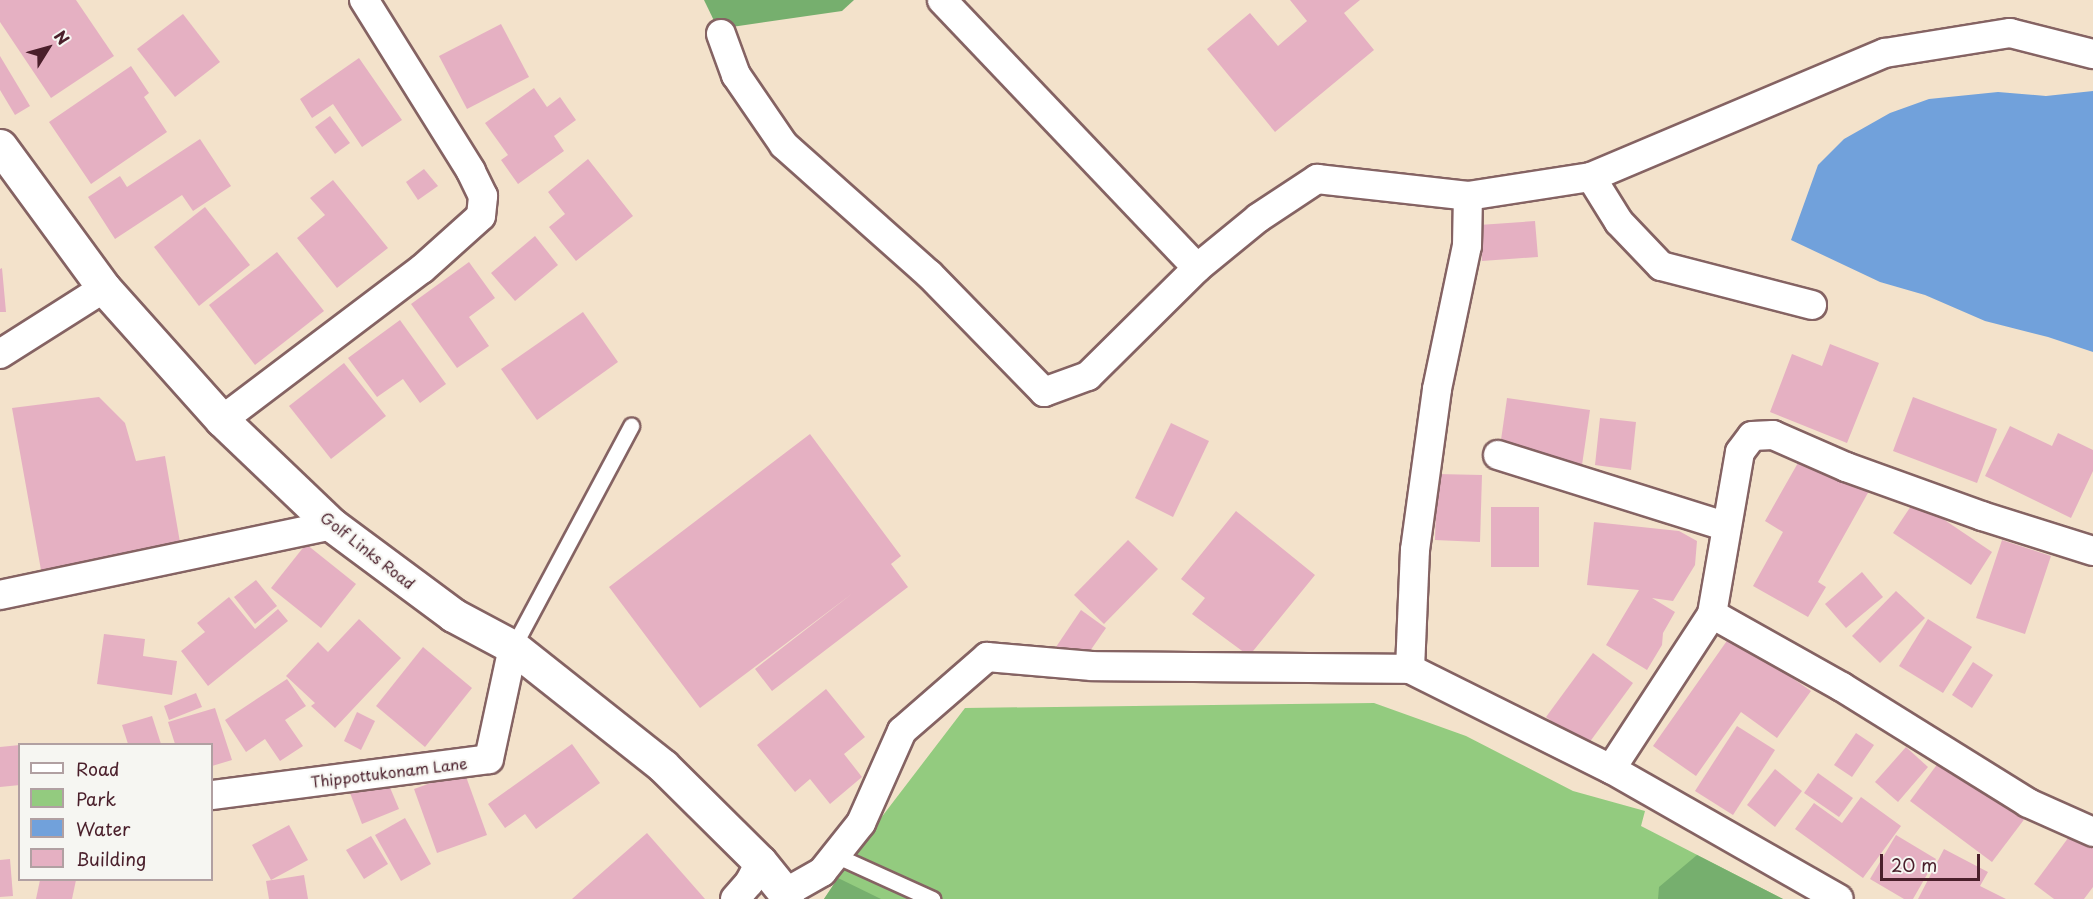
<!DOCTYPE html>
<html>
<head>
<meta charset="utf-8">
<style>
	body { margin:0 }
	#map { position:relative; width:2093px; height:899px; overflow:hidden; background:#f3e2cb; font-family:"Playpen Sans",sans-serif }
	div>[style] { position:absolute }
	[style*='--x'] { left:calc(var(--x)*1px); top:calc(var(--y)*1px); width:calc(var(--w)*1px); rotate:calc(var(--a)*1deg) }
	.green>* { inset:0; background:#93cb7f }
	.forest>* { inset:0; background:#76af6e }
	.water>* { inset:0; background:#71a1db }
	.building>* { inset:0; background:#e5b0c2 }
	.roads { filter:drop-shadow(2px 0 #856363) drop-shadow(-2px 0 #856363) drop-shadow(0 2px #856363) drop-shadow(0 -2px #856363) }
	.service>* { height:15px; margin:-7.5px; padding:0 7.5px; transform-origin:7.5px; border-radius:7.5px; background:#fff }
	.minor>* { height:28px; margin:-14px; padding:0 14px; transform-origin:14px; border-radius:14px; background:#fff }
	.tertiary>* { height:33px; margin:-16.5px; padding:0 16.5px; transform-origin:16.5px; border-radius:16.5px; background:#fff }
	span { translate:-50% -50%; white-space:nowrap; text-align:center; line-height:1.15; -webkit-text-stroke:4.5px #f6f6f2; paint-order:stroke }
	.street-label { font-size:15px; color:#4a1f2b }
	.legend { position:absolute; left:18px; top:743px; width:195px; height:138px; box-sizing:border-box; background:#f6f6f2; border:2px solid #b1a0a2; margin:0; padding:8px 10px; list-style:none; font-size:18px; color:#4a1f2b }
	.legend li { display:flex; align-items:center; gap:12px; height:30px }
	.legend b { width:30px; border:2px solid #b1a0a2 }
	.north { position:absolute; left:18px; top:18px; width:60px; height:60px; -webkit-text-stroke:4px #f6f6f2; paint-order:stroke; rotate:53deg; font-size:16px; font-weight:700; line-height:24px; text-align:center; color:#4a1f2b }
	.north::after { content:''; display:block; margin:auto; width:21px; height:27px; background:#4a1f2b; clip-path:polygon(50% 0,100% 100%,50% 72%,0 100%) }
	.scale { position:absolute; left:1880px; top:854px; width:100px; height:27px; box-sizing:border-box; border:3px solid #4a1f2b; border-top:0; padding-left:8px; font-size:18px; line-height:21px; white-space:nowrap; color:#4a1f2b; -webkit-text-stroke:4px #f6f6f2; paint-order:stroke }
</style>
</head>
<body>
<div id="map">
	<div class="green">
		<i style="clip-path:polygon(1374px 703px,1466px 736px,1573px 791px,1645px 811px,1641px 826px,1783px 899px,824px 899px,861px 844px,965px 708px)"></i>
	</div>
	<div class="forest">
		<i style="clip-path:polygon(704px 0,854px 0,842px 11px,718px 29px)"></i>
		<i style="clip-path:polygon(1697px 855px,1783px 899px,1658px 899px,1659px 887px)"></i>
		<i style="clip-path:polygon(838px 878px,881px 899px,824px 899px)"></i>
	</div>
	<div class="water">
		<i style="clip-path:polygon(2093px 91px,2093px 352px,2048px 337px,1985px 321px,1925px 295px,1880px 282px,1791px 240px,1818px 165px,1844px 139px,1890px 113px,1929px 99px,1998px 92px,2046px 96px)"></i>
	</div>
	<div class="building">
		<i style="clip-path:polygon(0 0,76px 0,114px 56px,51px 98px,0 22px)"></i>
		<i style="clip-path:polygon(1290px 0,1360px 0,1344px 13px,1374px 50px,1275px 132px,1207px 49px,1250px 13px,1278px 46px,1307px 21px)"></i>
		<i style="clip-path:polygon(183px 14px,220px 62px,175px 97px,137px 49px)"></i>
		<i style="clip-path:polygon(501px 24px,529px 77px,467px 109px,439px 56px)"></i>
		<i style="clip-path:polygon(0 56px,30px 106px,15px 115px,0 90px)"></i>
		<i style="clip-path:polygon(359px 58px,402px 120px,362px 147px,333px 104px,312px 118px,300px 99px)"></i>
		<i style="clip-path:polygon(131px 66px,149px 93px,144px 97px,167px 132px,91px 184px,49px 122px)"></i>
		<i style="clip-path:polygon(534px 88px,547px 107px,560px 97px,576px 120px,554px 136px,564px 151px,518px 184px,501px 160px,508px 155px,485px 123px)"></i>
		<i style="clip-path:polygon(330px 116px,350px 143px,335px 154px,315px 127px)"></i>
		<i style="clip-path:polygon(200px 139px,231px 186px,193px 211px,182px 195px,115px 239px,88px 197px,120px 176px,127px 187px)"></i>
		<i style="clip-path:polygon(588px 159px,633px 216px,576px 261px,549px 227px,565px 214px,548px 192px)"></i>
		<i style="clip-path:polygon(424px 169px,438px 186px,418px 200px,406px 182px)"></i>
		<i style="clip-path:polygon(333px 180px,388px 248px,337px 288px,297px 238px,325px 215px,310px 198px)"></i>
		<i style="clip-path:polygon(205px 207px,250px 265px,199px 306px,154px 247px)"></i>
		<i style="clip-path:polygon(1535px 221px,1538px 257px,1482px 261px,1479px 225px)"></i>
		<i style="clip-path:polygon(535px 236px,558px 265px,515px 301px,491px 273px)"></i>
		<i style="clip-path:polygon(277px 252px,324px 311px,255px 365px,209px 305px)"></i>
		<i style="clip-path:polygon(469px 262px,495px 298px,469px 317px,489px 346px,457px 368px,411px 304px)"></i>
		<i style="clip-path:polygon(2px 268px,6px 312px,0 312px,0 269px)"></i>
		<i style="clip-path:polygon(583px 312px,618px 362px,537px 420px,501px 369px)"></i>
		<i style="clip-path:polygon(400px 320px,446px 384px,420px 403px,403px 379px,377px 397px,348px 358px)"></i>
		<i style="clip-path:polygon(1830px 344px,1879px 363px,1847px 443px,1770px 412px,1792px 354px,1822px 366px)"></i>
		<i style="clip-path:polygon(344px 363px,386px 416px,331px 459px,289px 406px)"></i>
		<i style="clip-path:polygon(99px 397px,125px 423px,136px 461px,165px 456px,181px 548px,41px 570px,12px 408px)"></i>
		<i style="clip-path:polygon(1913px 397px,1997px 429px,1977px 483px,1893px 451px)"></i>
		<i style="clip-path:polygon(1507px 398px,1590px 410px,1582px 465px,1499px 454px)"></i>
		<i style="clip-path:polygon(1600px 418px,1636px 422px,1631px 470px,1595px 465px)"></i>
		<i style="clip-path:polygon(1171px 423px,1209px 441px,1173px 517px,1135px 498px)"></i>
		<i style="clip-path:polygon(2010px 426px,2052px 446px,2058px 433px,2093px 450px,2093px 471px,2071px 518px,1985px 476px)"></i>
		<i style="clip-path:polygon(810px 434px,901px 556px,891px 564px,908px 587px,772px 691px,755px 669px,853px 593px,700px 708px,609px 587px)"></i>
		<i style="clip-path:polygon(1803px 454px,1869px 491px,1818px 582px,1826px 587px,1808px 617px,1753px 586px,1783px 532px,1765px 521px)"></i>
		<i style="clip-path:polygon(1437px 474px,1482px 475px,1480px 542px,1435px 540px)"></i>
		<i style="clip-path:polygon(1915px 500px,1992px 552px,1971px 585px,1893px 533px)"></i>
		<i style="clip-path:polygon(1491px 507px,1539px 507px,1539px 567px,1491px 567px)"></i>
		<i style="clip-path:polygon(1236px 511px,1315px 575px,1249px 656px,1192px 614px,1205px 598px,1181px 579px)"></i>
		<i style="clip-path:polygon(1594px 522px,1679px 531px,1697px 541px,1695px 565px,1673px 601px,1652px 598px,1675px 612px,1663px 633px,1662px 645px,1647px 670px,1606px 645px,1639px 590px,1587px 585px)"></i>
		<i style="clip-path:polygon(1128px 540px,1158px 569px,1104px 624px,1074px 595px)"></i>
		<i style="clip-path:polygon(2002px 540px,2051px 556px,2025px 634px,1976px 618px)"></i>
		<i style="clip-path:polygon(306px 544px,356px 584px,321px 628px,271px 588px)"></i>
		<i style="clip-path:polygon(1862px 572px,1883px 597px,1846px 628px,1825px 604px)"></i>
		<i style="clip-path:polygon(256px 580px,277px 606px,255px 624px,234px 597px)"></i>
		<i style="clip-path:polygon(1896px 591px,1925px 618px,1880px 663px,1852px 636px)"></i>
		<i style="clip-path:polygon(229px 597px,255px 629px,278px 609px,288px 621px,208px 686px,181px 651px,205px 632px,197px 623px)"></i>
		<i style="clip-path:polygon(1081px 610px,1106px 628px,1081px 664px,1056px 647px)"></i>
		<i style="clip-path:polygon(359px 619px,401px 658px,335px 728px,311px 706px,315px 703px,286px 676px,318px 642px,328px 652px)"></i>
		<i style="clip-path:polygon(1928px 619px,1972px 647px,1943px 693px,1899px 666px)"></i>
		<i style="clip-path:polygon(104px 634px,145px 639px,143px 656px,177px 661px,172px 695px,97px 684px)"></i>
		<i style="clip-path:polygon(1731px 635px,1811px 691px,1777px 738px,1741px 712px,1696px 776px,1653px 746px)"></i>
		<i style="clip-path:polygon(423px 647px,472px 688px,425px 747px,376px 706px)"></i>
		<i style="clip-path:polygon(1593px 653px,1633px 683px,1586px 747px,1546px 717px)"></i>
		<i style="clip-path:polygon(1973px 662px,1993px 675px,1972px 708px,1952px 695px)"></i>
		<i style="clip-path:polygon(287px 679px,306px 706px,285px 720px,303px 746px,280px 761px,265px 739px,246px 752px,225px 720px)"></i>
		<i style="clip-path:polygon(826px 689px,865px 737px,844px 754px,862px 777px,830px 804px,810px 779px,795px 792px,757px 745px)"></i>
		<i style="clip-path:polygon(196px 693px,202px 707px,169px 720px,164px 706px)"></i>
		<i style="clip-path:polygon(215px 708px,232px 760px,212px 766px,212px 744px,175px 744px,168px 722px)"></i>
		<i style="clip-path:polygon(357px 712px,375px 721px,361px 750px,344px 741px)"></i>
		<i style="clip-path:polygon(152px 716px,161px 744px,128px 744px,122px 725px)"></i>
		<i style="clip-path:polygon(1737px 726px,1775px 750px,1733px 815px,1695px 791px)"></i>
		<i style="clip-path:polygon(1856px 733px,1874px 745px,1852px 777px,1834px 765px)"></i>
		<i style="clip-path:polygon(572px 744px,600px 783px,536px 829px,525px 814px,505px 828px,488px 804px)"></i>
		<i style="clip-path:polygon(20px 745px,20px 785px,0 787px,0 747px)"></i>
		<i style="clip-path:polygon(1906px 747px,1928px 767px,1898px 802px,1875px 782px)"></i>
		<i style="clip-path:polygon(1947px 751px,2029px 813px,1992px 862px,1910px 801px)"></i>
		<i style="clip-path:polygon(1775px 769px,1802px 791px,1775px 827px,1747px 805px)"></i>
		<i style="clip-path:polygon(464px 771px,487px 835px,437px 853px,414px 789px)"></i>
		<i style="clip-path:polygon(1818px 773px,1853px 798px,1839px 817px,1804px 793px)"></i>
		<i style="clip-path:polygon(386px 778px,399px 809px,362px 824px,350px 793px)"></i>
		<i style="clip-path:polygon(1861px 797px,1901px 826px,1863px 878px,1795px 829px,1814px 803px,1842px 823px)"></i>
		<i style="clip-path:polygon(405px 818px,431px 864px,401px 881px,375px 835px)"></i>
		<i style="clip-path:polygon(289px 825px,308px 860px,271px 880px,252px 845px)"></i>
		<i style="clip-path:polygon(2077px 826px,2093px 838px,2093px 887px,2084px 899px,2054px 899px,2034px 884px)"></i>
		<i style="clip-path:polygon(647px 833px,705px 899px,572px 899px)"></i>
		<i style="clip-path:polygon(1896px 835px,1936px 859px,1913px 899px,1904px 899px,1870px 879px)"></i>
		<i style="clip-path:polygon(371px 836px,388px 864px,364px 879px,346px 850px)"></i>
		<i style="clip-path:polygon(1944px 849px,1988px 872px,1980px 886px,2006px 899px,1918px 899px)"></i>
		<i style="clip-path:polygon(10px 859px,13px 896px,0 897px,0 860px)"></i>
		<i style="clip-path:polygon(304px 875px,308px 899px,269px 899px,266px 881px)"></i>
		<i style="clip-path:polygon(40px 880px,76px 880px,72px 899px,36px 899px)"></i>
	</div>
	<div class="roads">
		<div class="service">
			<i style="--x:513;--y:647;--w:251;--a:-61.9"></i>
			<i style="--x:835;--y:855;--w:107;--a:24.4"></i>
		</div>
		<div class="minor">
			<i style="--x:942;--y:0;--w:370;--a:46.4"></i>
			<i style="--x:721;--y:34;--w:44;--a:69.9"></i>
			<i style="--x:736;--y:75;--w:85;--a:55.6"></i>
			<i style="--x:784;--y:145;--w:194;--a:41.7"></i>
			<i style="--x:929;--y:274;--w:165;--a:45.7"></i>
			<i style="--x:1044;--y:392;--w:47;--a:-20"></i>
			<i style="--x:1088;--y:376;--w:153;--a:-44.7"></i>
			<i style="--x:1197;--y:268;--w:79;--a:-39.3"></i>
			<i style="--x:1258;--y:218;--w:71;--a:-33.5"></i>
			<i style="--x:1317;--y:179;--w:152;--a:6.4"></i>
			<i style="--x:1468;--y:196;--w:124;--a:-8.8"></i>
			<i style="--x:1591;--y:177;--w:319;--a:-22.9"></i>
			<i style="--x:1885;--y:53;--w:127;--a:-9.1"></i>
			<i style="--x:2010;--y:33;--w:86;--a:14.2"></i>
			<i style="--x:1591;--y:177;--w:53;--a:58.1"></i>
			<i style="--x:1619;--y:222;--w:61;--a:46.3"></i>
			<i style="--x:1661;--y:266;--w:156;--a:14.5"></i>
			<i style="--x:0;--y:354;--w:123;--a:-32.4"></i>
			<i style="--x:222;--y:420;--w:251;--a:-37.1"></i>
			<i style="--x:422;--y:269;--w:79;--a:-41.9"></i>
			<i style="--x:481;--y:216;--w:20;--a:-84"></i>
			<i style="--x:483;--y:196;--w:28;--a:-116"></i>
			<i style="--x:471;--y:171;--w:202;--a:-122"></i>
			<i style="--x:1498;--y:455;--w:238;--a:17.4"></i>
			<i style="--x:0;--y:595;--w:339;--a:-11.9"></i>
			<i style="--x:1712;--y:614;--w:149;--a:29.3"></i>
			<i style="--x:1842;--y:687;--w:219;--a:31.9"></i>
			<i style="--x:2028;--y:803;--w:71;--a:24"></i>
			<i style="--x:1410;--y:669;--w:119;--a:-87.6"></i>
			<i style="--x:1415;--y:550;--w:162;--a:-82.2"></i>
			<i style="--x:1437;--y:389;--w:146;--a:-78.2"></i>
			<i style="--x:1467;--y:246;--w:50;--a:-88.9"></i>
			<i style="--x:1611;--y:769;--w:185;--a:-56.9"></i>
			<i style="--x:1712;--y:614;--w:164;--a:-80.2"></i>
			<i style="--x:1740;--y:452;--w:20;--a:-53"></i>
			<i style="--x:1752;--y:436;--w:21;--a:-3"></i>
			<i style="--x:1773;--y:435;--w:80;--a:23.7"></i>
			<i style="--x:1846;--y:467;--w:145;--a:19.8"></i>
			<i style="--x:1982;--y:516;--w:116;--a:17.5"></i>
			<i style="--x:212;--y:795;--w:279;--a:-7.4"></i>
			<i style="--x:489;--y:759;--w:115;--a:-77.9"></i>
			<i style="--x:785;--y:893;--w:43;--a:-29.6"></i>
			<i style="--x:822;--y:872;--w:63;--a:-51.5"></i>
			<i style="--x:861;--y:823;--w:101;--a:-66"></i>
			<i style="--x:902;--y:731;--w:113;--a:-41"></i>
			<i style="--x:987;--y:657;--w:105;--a:4.9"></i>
			<i style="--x:1092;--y:666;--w:318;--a:0.5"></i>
			<i style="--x:1410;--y:669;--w:225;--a:26.5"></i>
			<i style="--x:1611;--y:769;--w:262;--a:29.7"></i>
			<i style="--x:735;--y:899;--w:21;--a:-49"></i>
			<i style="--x:749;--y:883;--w:24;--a:-62"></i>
		</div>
		<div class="tertiary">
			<i style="--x:0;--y:146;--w:176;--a:53.8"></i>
			<i style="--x:104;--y:288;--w:177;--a:48.2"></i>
			<i style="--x:222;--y:420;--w:152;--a:43.7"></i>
			<i style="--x:332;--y:525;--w:151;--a:36.6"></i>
			<i style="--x:453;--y:615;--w:68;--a:28.1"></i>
			<i style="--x:513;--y:647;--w:191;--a:38.4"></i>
			<i style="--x:663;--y:766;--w:136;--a:44.7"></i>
			<i style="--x:760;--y:862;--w:40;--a:51"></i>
			<i style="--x:785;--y:893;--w:6;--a:72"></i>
		</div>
	</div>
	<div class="street-label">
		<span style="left:368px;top:550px;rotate:38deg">Golf Links Road</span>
		<span style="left:389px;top:772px;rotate:-7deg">Thippottukonam Lane</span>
	</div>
	<ul class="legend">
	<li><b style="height:8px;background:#fff"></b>Road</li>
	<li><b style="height:16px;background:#93cb7f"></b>Park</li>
	<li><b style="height:16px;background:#71a1db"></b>Water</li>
	<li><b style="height:16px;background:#e5b0c2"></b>Building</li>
	</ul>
	<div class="north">N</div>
	<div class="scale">20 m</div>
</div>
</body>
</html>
